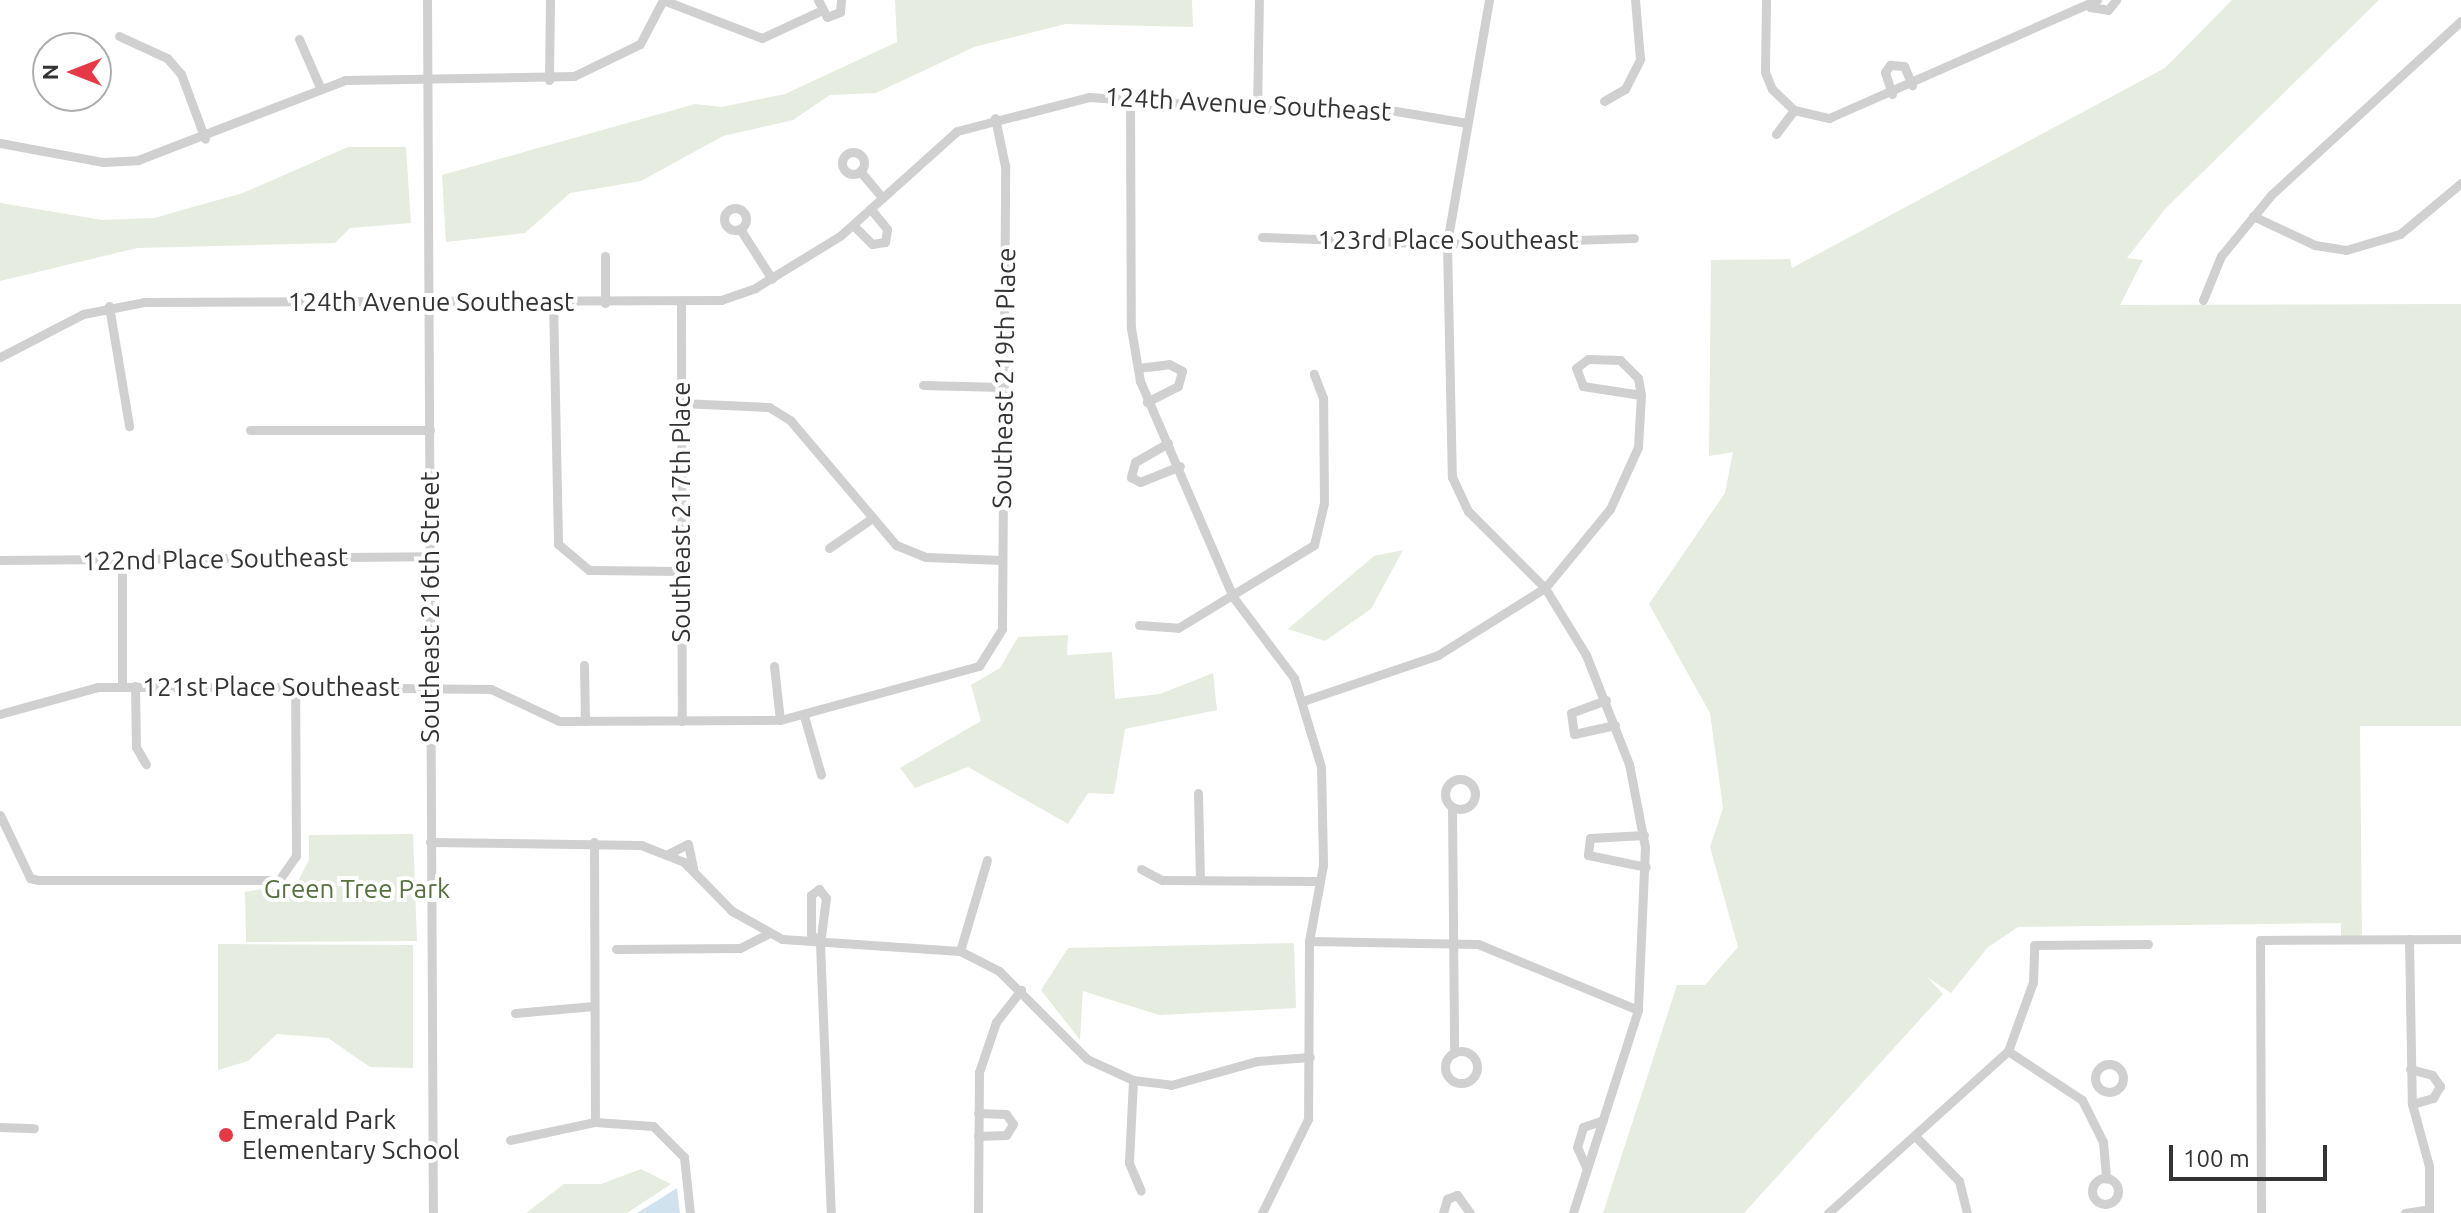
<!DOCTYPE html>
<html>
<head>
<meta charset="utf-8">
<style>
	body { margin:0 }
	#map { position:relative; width:2461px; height:1213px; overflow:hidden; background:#fff; font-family:Ubuntu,sans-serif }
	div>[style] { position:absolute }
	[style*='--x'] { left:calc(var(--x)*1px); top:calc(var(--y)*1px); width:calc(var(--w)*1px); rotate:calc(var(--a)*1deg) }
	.green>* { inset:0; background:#e6ecdf }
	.water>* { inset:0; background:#cfe2ee }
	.minor>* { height:9px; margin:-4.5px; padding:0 4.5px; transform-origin:4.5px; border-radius:4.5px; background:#d0d0d0 }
	.minor>.ring { margin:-4.5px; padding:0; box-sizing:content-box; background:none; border:9px solid #d0d0d0; border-radius:50% }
	.dots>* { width:22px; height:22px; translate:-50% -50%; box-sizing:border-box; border:4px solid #fff; border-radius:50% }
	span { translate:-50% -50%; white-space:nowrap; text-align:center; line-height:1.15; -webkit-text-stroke:8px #fff; paint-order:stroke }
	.street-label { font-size:26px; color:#333 }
	.park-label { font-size:26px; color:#56703f }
	.poi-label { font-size:26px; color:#333 }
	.left { translate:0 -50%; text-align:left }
	.north { position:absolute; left:32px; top:32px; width:80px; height:80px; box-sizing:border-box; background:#fff; border:2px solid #adadad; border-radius:50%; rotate:270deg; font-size:22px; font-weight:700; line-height:32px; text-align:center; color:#333 }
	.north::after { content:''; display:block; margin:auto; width:28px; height:36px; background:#e63946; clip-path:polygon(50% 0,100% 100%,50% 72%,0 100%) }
	.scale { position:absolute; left:2169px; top:1145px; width:158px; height:36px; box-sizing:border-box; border:4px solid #333; border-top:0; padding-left:10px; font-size:24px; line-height:28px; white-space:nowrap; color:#333; -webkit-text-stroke:6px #fff; paint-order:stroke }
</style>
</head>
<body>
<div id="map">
	<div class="green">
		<i style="clip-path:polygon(895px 0,1192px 0,1193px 27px,1065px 24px,974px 47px,876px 93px,830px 95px,793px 120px,723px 136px,641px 181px,570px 193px,525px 233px,446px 242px,442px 175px,695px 104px,722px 107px,785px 94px,897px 42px)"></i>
		<i style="clip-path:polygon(2232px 0,2379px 0,2166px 208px,2127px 258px,2143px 260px,2120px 305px,2461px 304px,2461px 726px,2360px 726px,2362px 941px,2341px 941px,2341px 923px,2018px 927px,1987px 948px,1951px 993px,1927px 977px,1943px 994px,1744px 1213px,1603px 1213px,1677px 985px,1705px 985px,1738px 947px,1710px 847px,1723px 808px,1710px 713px,1649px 604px,1725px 493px,1733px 452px,1709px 456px,1711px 260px,1790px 259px,1792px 268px,2165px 68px)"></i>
		<i style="clip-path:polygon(348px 147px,406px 147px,411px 223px,350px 228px,335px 243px,137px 248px,0 281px,0 203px,102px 220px,154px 218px,243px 193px)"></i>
		<i style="clip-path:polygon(1403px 550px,1371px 609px,1325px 641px,1288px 629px,1374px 556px)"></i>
		<i style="clip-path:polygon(1068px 635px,1067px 655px,1112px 652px,1115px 699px,1160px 694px,1213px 673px,1217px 710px,1125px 729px,1114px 794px,1088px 793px,1068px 824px,968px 767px,915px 788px,900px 768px,981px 721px,971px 685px,1000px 668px,1018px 637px)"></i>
		<i style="clip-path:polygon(413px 834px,417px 941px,246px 942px,245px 892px,297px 883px,309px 860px,309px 835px)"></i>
		<i style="clip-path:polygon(1294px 943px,1296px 1008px,1159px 1015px,1083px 991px,1080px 1040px,1041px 990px,1068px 948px)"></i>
		<i style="clip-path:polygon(218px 944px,413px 945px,413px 1068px,370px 1067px,328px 1038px,277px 1034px,248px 1061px,218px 1070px)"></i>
		<i style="clip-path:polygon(641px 1169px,671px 1184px,627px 1213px,526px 1213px,564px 1184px,601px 1184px)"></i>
	</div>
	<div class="water">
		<i style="clip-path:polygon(677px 1188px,680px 1213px,637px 1213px,663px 1197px)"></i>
	</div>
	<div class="minor">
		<i style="--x:427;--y:0;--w:1213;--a:89.72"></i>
		<i style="--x:663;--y:0;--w:106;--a:21"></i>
		<i style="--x:762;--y:38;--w:62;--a:-24.9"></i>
		<i style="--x:818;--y:0;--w:19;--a:62"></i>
		<i style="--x:827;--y:17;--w:14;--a:-21"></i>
		<i style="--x:840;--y:12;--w:12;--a:-85"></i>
		<i style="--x:1489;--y:0;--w:248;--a:99.8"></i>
		<i style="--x:1447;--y:244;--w:233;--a:88.8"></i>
		<i style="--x:1452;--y:477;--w:38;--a:65"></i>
		<i style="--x:1468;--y:511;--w:109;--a:45"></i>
		<i style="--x:1545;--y:588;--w:79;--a:58.5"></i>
		<i style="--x:1586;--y:655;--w:117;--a:68.5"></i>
		<i style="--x:1629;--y:764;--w:85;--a:79.1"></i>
		<i style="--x:1645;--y:847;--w:163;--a:92.5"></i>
		<i style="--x:1638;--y:1010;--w:213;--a:107.8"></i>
		<i style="--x:1766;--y:0;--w:72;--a:90.8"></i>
		<i style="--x:1765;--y:72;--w:18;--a:68"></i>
		<i style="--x:1772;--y:89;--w:30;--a:44"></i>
		<i style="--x:1794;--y:110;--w:36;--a:13"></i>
		<i style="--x:1829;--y:118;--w:293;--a:-23.8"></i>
		<i style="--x:2090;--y:7;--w:18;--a:9"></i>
		<i style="--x:2108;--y:10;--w:13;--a:-51"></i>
		<i style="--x:119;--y:36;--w:53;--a:24.6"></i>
		<i style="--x:167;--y:58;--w:21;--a:49"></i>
		<i style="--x:181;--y:74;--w:69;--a:69.7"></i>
		<i style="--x:299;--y:39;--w:52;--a:66.4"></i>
		<i style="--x:549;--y:80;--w:80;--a:-89.3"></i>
		<i style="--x:1892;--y:94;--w:23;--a:-108"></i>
		<i style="--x:1885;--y:72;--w:9;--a:-54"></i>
		<i style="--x:1890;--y:65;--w:14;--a:4"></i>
		<i style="--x:1904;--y:66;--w:21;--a:67"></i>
		<i style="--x:1130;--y:95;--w:233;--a:89.8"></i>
		<i style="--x:1131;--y:328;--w:54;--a:80.4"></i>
		<i style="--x:1140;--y:381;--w:235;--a:66.7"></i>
		<i style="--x:1233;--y:597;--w:101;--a:53"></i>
		<i style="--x:1294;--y:678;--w:93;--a:73.1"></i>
		<i style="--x:1321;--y:767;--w:98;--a:88.8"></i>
		<i style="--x:1323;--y:865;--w:77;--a:100.4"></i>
		<i style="--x:1309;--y:941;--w:178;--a:90.3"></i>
		<i style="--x:1308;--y:1119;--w:105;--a:116.1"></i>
		<i style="--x:1604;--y:101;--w:24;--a:-30"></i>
		<i style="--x:1625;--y:89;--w:34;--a:-63"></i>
		<i style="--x:1640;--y:59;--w:59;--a:-94.8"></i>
		<i style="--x:1257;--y:110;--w:110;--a:-89"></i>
		<i style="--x:1776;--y:134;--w:30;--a:-53"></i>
		<i style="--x:0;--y:143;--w:105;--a:10.5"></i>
		<i style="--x:103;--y:162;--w:35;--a:-3"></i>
		<i style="--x:138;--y:160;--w:222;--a:-21.1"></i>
		<i style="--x:345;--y:80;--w:229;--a:-1"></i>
		<i style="--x:574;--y:76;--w:73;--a:-25.9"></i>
		<i style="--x:640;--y:44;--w:50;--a:-62.4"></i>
		<i class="ring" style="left:842px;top:152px;width:13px;height:13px"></i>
		<i style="--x:860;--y:171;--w:35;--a:50"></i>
		<i class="ring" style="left:724px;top:208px;width:13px;height:13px"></i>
		<i style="--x:2253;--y:216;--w:68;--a:25.1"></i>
		<i style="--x:2315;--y:245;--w:31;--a:9"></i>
		<i style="--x:2346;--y:250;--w:56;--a:-16.5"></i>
		<i style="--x:2400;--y:234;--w:80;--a:-39.9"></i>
		<i style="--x:853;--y:225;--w:27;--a:45"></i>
		<i style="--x:872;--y:244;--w:13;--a:-9"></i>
		<i style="--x:885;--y:242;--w:13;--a:-81"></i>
		<i style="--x:887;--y:229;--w:26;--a:-129"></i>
		<i style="--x:740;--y:229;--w:59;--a:57.4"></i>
		<i style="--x:1262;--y:237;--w:185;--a:2.2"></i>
		<i style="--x:1447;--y:244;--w:187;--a:-1.8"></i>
		<i style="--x:605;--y:256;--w:47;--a:90"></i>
		<i style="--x:2203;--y:300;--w:48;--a:-67.8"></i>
		<i style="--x:2221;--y:256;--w:80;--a:-50.6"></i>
		<i style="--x:2272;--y:194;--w:256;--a:-42.5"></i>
		<i style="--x:553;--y:302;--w:242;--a:88.8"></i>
		<i style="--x:558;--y:544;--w:40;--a:40"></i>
		<i style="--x:589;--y:570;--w:91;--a:0.6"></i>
		<i style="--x:681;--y:303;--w:418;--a:89.9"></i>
		<i style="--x:109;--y:306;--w:122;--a:80.5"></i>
		<i style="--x:0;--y:357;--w:93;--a:-27.4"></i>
		<i style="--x:83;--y:314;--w:62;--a:-11.1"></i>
		<i style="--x:144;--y:302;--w:577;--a:-0.2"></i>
		<i style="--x:721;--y:300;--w:36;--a:-19"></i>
		<i style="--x:755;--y:288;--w:100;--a:-31.5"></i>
		<i style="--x:840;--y:236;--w:157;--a:-41.9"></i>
		<i style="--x:957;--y:131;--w:136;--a:-14.4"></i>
		<i style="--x:1089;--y:97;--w:209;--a:4.1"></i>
		<i style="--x:1297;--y:112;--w:93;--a:-1.2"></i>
		<i style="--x:1390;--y:110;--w:78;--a:9.6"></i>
		<i style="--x:1138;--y:368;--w:31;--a:-7"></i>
		<i style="--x:1169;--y:364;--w:15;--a:28"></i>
		<i style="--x:1182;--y:371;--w:16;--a:105"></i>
		<i style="--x:1178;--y:386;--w:35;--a:153"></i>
		<i style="--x:923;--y:385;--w:78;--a:1.5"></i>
		<i style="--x:681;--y:403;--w:88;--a:2.6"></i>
		<i style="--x:769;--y:407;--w:25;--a:32"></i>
		<i style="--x:790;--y:420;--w:164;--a:49.7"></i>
		<i style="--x:896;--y:545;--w:32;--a:22"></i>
		<i style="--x:926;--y:557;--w:76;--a:2.3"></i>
		<i style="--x:250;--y:430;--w:180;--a:0"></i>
		<i style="--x:1168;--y:443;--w:38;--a:150"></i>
		<i style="--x:1135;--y:462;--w:16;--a:105"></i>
		<i style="--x:1131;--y:477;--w:10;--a:29"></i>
		<i style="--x:1140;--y:482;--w:43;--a:-21.8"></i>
		<i style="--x:829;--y:548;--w:47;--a:-34.7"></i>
		<i style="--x:0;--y:560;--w:430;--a:-0.5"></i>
		<i style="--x:122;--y:561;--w:125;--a:90"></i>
		<i style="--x:1139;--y:625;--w:39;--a:4"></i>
		<i style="--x:1178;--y:628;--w:159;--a:-31.4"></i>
		<i style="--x:1314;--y:545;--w:43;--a:-76.6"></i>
		<i style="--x:1324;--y:503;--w:105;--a:-90.5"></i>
		<i style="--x:1323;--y:398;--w:26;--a:-111"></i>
		<i style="--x:584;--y:665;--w:56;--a:89"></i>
		<i style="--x:774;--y:666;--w:54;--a:83.7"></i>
		<i style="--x:135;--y:686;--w:61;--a:89.1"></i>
		<i style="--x:136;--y:747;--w:20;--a:60"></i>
		<i style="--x:1606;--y:700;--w:37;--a:160"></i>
		<i style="--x:1571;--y:713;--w:21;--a:82"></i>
		<i style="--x:1574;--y:734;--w:42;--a:-12.4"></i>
		<i style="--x:1303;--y:701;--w:143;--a:-18.8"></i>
		<i style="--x:1438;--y:655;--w:126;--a:-32.1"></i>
		<i style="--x:1545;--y:588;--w:102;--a:-50.6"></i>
		<i style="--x:1610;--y:509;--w:68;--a:-65.7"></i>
		<i style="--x:1638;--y:447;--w:52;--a:-86.7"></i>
		<i style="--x:1641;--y:395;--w:59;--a:-171.2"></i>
		<i style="--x:1583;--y:386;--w:19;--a:-111"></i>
		<i style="--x:1576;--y:368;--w:15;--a:-37"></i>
		<i style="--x:1588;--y:359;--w:32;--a:2"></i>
		<i style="--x:1620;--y:360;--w:25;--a:45"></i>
		<i style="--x:1638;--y:378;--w:17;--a:80"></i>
		<i style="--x:0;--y:714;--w:102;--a:-15.4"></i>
		<i style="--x:98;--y:687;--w:197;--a:0"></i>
		<i style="--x:295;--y:687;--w:196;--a:0.6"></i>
		<i style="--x:491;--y:689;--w:75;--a:25.2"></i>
		<i style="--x:559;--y:721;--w:221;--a:-0.3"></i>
		<i style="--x:780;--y:720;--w:206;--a:-15.2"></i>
		<i style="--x:979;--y:666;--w:44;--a:-58.1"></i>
		<i style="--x:1002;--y:629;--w:463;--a:-89.6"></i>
		<i style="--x:1005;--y:166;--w:49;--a:-101.8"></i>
		<i style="--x:804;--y:716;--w:61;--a:73.9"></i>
		<i class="ring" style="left:1445px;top:779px;width:21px;height:21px"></i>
		<i style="--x:1198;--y:793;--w:86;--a:88.7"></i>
		<i style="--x:1452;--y:807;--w:246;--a:89.5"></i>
		<i style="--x:0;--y:815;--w:70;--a:64.5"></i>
		<i style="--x:30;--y:878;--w:9;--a:13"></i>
		<i style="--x:39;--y:880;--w:240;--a:0"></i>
		<i style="--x:279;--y:880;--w:29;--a:-55"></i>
		<i style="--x:296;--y:856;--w:169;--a:-90.3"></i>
		<i style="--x:1644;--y:835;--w:54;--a:176.8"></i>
		<i style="--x:1590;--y:838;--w:17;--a:97"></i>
		<i style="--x:1588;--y:855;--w:59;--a:11.7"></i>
		<i style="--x:430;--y:842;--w:211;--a:0.8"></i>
		<i style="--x:641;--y:845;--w:46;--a:21.6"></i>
		<i style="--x:684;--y:862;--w:69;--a:45.6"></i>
		<i style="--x:732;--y:911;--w:57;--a:29.2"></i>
		<i style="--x:782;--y:939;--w:178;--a:3.9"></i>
		<i style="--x:960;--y:951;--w:44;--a:27.1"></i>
		<i style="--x:999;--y:971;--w:124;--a:45"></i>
		<i style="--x:1087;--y:1059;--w:51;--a:24.5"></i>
		<i style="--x:1133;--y:1080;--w:38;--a:7"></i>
		<i style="--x:1171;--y:1085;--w:89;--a:-15.6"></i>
		<i style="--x:1257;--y:1061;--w:53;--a:-4.3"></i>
		<i style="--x:594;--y:842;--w:280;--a:89.8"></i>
		<i style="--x:668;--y:854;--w:22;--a:-27"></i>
		<i style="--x:688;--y:844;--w:25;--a:78"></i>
		<i style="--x:1141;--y:869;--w:24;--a:28"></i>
		<i style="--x:1162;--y:880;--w:158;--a:0.4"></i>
		<i style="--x:819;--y:889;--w:11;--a:52"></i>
		<i style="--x:826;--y:898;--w:46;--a:97.4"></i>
		<i style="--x:820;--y:944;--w:13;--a:-132"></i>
		<i style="--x:811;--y:934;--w:39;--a:-90"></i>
		<i style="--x:811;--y:895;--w:10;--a:-37"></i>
		<i style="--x:2409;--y:939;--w:165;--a:89"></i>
		<i style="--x:2412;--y:1104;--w:64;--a:74.7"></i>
		<i style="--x:2429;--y:1166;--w:47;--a:90"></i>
		<i style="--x:1309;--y:941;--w:169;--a:1"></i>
		<i style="--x:1478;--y:944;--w:173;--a:22.4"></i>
		<i style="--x:820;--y:944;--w:269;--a:87.7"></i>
		<i style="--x:616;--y:949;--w:124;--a:-0.5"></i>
		<i style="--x:740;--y:948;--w:30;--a:-27"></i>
		<i style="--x:960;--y:951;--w:95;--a:-73.5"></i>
		<i style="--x:515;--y:1013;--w:79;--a:-5.1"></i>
		<i style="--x:2008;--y:1051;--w:89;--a:33.5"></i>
		<i style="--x:2082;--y:1100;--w:47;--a:63.4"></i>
		<i style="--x:2103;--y:1142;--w:37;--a:85"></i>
		<i class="ring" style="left:1445px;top:1051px;width:23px;height:23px"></i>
		<i class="ring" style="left:2095px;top:1064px;width:19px;height:19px"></i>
		<i style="--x:2410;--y:1069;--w:23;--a:15"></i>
		<i style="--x:2432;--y:1075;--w:14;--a:54"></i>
		<i style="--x:2440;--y:1086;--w:14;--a:120"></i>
		<i style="--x:2433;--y:1098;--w:22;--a:164"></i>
		<i style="--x:1133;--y:1080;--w:83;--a:92.8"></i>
		<i style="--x:1129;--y:1163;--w:30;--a:67"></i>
		<i style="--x:978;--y:1113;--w:28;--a:2"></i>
		<i style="--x:1006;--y:1114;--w:12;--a:55"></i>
		<i style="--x:1013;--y:1124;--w:13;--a:122"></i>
		<i style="--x:1006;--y:1135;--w:28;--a:178"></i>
		<i style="--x:0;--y:1127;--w:34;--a:2"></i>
		<i style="--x:1917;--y:1138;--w:60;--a:45.7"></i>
		<i style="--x:1959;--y:1181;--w:33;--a:76"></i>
		<i style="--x:510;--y:1140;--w:87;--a:-12"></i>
		<i style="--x:595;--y:1122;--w:58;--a:3.9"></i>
		<i style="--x:653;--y:1126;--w:44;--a:45"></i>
		<i style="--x:684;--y:1157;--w:56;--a:83.9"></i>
		<i style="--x:1586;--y:1167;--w:22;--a:-114"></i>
		<i style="--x:1577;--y:1147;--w:21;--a:-73"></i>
		<i style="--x:1583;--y:1127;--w:21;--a:-19"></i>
		<i class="ring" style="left:2092px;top:1178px;width:17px;height:17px"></i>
		<i style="--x:978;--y:1213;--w:141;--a:-89.6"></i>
		<i style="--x:979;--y:1072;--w:53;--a:-71.2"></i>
		<i style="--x:996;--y:1022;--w:41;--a:-52"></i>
		<i style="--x:1443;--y:1213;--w:15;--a:-74"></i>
		<i style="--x:1447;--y:1199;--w:11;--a:-22"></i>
		<i style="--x:1457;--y:1195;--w:22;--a:54"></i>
		<i style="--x:1828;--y:1213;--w:242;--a:-42"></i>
		<i style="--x:2008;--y:1051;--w:73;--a:-70.1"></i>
		<i style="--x:2033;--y:982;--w:37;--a:-88"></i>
		<i style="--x:2034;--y:945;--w:114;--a:-0.5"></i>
		<i style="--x:2261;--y:1213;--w:273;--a:-90.2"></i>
		<i style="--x:2260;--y:940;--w:201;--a:-0.3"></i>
		<i style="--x:2405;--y:1213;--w:24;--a:-9"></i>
	</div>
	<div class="dots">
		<i style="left:226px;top:1135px;background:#e63946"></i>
	</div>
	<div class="street-label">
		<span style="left:1248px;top:104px;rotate:3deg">124th Avenue Southeast</span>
		<span style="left:1448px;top:240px">123rd Place Southeast</span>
		<span style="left:431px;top:302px">124th Avenue Southeast</span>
		<span style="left:1004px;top:378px;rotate:-89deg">Southeast 219th Place</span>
		<span style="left:681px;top:512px;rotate:-90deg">Southeast 217th Place</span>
		<span style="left:215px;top:559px;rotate:-1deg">122nd Place Southeast</span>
		<span style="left:430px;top:607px;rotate:-90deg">Southeast 216th Street</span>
		<span style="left:271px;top:687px">121st Place Southeast</span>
	</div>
	<div class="park-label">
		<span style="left:357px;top:889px">Green Tree Park</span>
	</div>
	<div class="poi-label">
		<span class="left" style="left:242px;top:1135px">Emerald Park<br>Elementary School</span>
	</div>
	<div class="north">N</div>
	<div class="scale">100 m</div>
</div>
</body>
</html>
